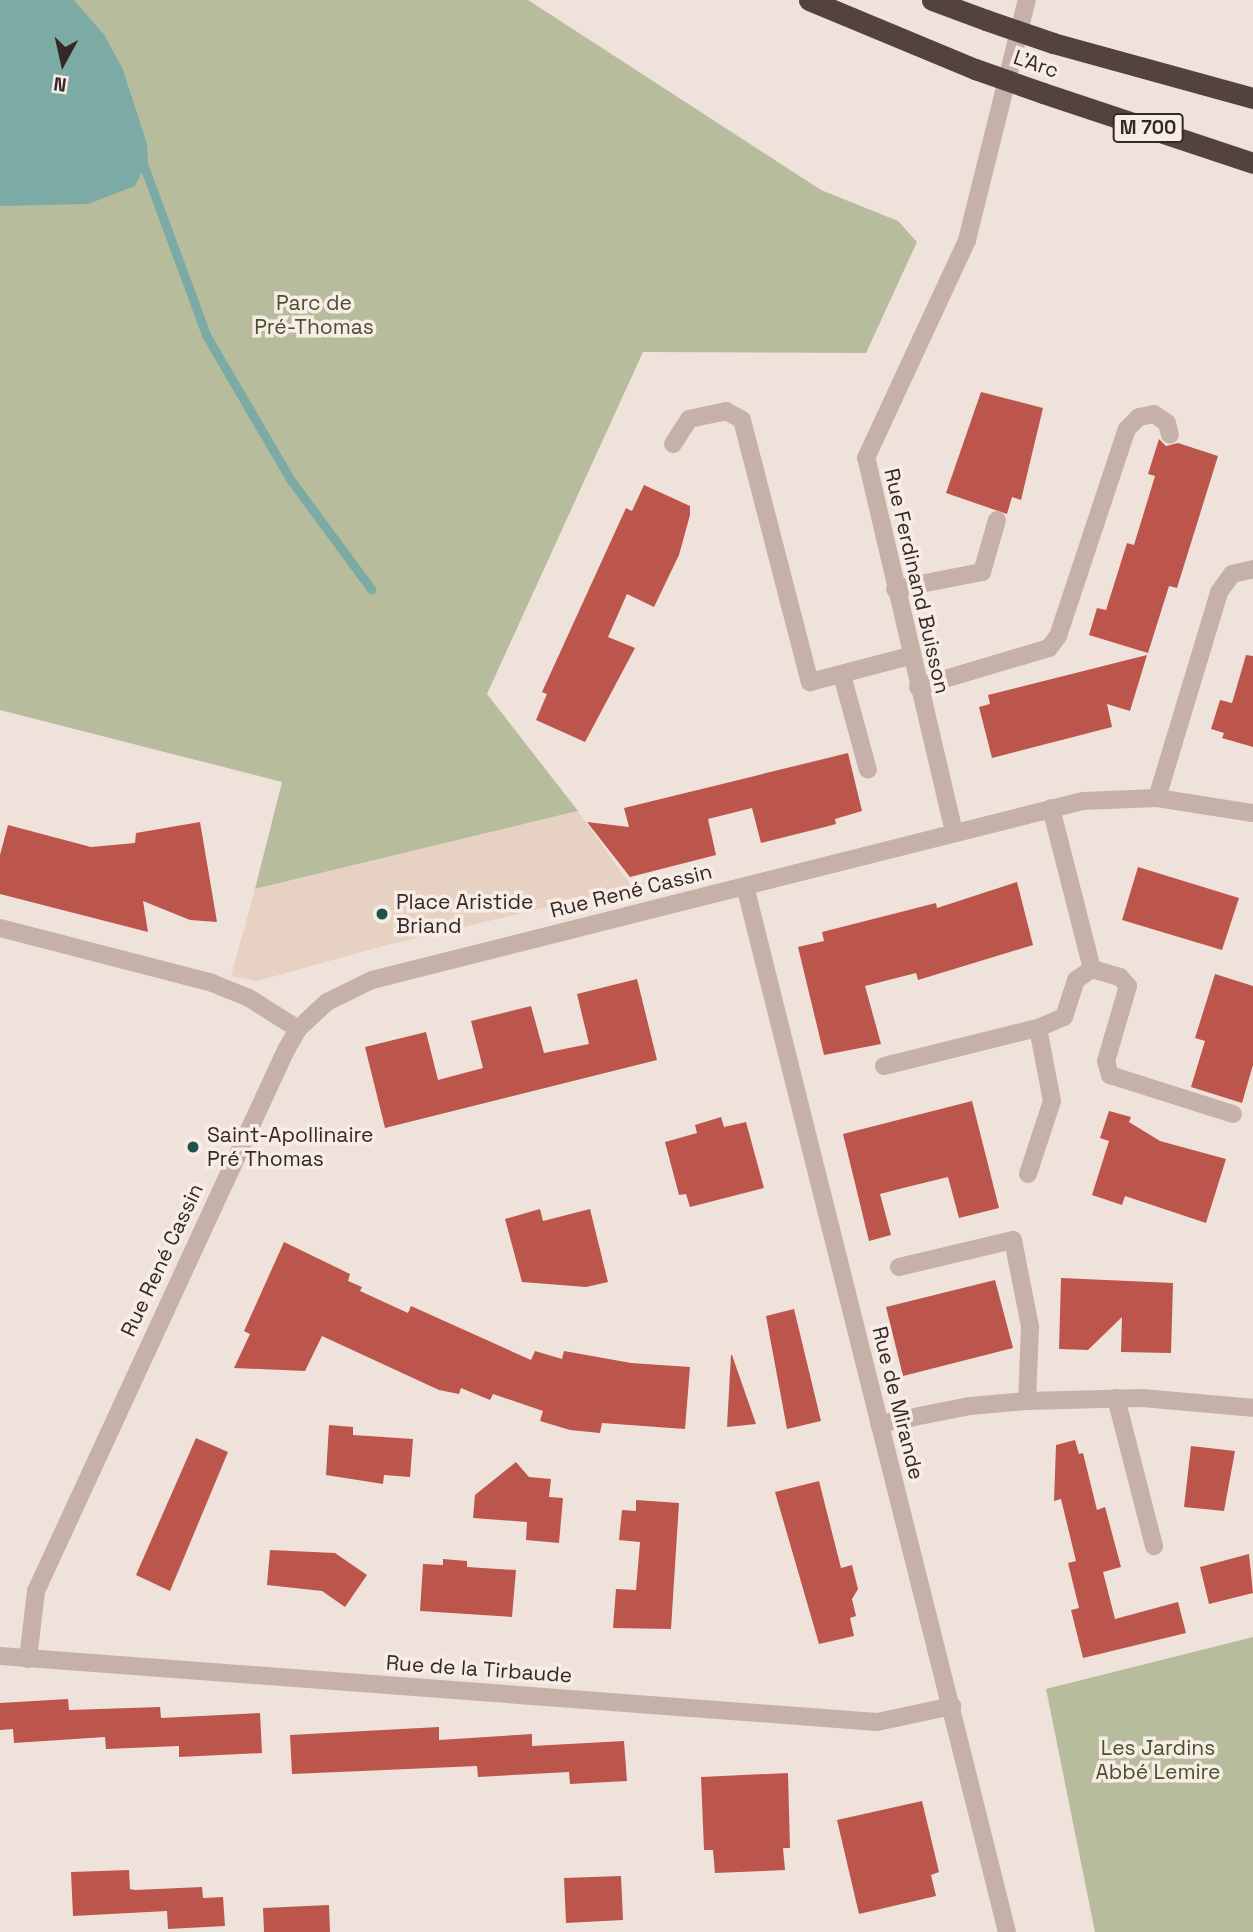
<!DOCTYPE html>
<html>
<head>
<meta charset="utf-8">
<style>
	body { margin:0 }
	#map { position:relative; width:1253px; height:1932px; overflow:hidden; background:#efe2db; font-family:"Space Grotesk",sans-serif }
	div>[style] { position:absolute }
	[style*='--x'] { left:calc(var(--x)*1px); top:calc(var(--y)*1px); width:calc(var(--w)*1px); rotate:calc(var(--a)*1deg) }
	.green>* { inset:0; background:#b7bd9c }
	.plaza>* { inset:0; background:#e6d1c3 }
	.water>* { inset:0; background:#7caaa5 }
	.stream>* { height:9px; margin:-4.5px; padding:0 4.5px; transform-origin:4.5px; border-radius:4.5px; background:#7caaa5 }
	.building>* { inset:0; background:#bc564c }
	.minor>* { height:18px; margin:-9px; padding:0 9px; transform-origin:9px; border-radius:9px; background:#c6b1a8 }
	.highway>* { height:21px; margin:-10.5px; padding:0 10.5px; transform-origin:10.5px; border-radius:10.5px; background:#54423f }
	.highway-bridge>* { height:21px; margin:-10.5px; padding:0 10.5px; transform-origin:10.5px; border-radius:10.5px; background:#54423f }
	.dots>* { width:19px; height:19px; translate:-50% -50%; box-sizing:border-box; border:4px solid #f7ede6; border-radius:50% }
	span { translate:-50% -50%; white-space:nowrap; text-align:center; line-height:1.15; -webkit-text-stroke:7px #f7ede6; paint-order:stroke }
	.shield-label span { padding:2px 5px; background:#f7ede6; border:2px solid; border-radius:5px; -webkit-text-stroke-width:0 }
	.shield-label { font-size:19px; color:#342927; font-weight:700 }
	.street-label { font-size:21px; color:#342927 }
	.park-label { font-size:21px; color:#48502d }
	.poi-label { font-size:21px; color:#342927 }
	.left { translate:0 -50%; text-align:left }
	.north { position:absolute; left:28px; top:28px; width:70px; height:70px; -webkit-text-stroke:5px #f7ede6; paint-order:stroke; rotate:188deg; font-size:19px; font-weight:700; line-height:28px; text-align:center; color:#342927 }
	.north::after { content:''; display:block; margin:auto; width:24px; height:32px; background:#342927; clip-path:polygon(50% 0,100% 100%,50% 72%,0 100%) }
</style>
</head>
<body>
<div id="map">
	<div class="green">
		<i style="clip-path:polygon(0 0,528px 0,821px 190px,898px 221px,917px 242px,866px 353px,643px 352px,487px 694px,578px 811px,255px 889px,282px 782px,0 710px)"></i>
		<i style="clip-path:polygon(1253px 1637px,1253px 1932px,1095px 1932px,1046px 1689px)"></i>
	</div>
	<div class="plaza">
		<i style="clip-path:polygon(578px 811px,632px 887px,387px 945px,257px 981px,231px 976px,255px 889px)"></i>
	</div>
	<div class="water">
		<i style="clip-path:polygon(0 0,74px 0,105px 36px,123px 70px,147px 144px,148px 160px,135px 186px,88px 204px,0 206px)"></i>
	</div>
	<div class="stream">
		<i style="--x:141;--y:158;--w:189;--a:69.8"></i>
		<i style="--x:206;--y:335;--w:167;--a:59.7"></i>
		<i style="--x:290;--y:479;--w:137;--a:53.6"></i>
	</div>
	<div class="building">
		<i style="clip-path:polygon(981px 392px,1043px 408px,1021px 500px,1012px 497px,1007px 514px,946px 493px)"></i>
		<i style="clip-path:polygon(1159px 439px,1166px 446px,1178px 443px,1218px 456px,1177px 588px,1169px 586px,1148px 653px,1089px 635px,1097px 608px,1106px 610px,1127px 543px,1134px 545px,1155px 476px,1148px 474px)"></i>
		<i style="clip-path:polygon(644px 485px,690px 506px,690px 515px,679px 555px,654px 607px,627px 594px,608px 637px,635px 648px,585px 742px,536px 720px,547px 694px,542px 692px,626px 508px,632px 511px)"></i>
		<i style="clip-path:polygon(1147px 655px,1130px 711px,1107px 704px,1112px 727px,992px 758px,979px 707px,990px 704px,988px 695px)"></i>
		<i style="clip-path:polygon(1246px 655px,1253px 656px,1253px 747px,1222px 738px,1224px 733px,1211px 729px,1220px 700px,1232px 703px)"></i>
		<i style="clip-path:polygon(848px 753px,862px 811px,835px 819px,836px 824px,825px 827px,761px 843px,752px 808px,708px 819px,716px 855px,630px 877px,587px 822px,629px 827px,624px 808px)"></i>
		<i style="clip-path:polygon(200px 822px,217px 922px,190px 920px,143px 901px,148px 932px,0 894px,0 855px,8px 825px,91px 847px,135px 843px,136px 833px)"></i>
		<i style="clip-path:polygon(1138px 867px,1239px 898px,1222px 950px,1122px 920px)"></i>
		<i style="clip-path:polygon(1017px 882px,1033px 945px,918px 980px,916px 973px,865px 986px,881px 1044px,824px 1055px,798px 947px,824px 941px,822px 932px,936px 903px,937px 908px)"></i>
		<i style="clip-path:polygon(1215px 974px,1253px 986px,1253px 1065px,1242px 1103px,1191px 1087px,1205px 1041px,1195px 1038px)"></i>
		<i style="clip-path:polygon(637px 979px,657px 1060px,385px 1128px,365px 1047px,426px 1032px,438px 1080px,483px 1068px,471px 1021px,531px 1006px,544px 1053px,589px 1044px,577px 994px)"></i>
		<i style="clip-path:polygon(972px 1101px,999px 1208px,959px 1218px,948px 1177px,907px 1187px,880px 1194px,891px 1235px,869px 1241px,843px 1134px)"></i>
		<i style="clip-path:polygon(1109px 1111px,1131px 1117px,1129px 1122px,1160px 1141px,1226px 1159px,1206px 1223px,1125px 1196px,1122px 1205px,1092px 1195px,1109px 1141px,1100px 1138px)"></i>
		<i style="clip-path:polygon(721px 1117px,724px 1127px,746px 1122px,764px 1188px,690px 1207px,686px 1194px,679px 1195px,665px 1142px,697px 1133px,695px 1125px)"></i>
		<i style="clip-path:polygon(540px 1209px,543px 1221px,590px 1209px,608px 1282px,586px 1287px,522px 1282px,505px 1219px)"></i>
		<i style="clip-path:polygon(284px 1242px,350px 1274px,348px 1281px,362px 1287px,360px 1291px,408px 1313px,411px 1306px,531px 1360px,535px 1351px,562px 1359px,564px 1351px,631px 1363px,690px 1367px,685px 1429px,602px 1423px,600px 1433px,570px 1430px,540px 1421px,543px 1411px,493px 1394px,490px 1400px,461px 1388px,459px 1394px,439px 1390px,322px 1336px,305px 1371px,234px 1368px,250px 1334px,244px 1331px)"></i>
		<i style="clip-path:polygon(1061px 1278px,1173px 1283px,1171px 1353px,1121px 1352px,1122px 1317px,1088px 1350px,1059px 1349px)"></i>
		<i style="clip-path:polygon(995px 1280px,1013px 1348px,903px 1376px,886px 1307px)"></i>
		<i style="clip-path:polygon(794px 1309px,821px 1421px,787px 1429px,766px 1316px)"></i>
		<i style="clip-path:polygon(731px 1355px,732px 1355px,756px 1424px,727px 1427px)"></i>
		<i style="clip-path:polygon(329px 1425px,353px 1427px,353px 1435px,413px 1439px,410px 1477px,384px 1475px,383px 1484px,326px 1475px)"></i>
		<i style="clip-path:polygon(196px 1438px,228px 1452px,170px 1591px,136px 1575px)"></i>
		<i style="clip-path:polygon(1075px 1440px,1079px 1454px,1083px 1453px,1097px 1510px,1105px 1507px,1121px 1567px,1103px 1572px,1115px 1619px,1178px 1602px,1186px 1633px,1083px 1658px,1071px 1610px,1079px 1608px,1068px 1563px,1076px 1561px,1061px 1499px,1054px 1501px,1056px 1445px)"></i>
		<i style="clip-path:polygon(1191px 1446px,1235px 1451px,1224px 1511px,1184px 1507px)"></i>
		<i style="clip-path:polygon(516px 1462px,529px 1477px,551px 1479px,549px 1497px,563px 1498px,559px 1543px,526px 1540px,527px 1522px,473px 1518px,475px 1495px)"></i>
		<i style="clip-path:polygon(819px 1481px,841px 1568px,852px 1565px,858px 1589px,852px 1599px,856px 1616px,850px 1618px,854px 1636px,819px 1644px,775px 1492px)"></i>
		<i style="clip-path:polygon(636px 1500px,679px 1503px,671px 1629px,613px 1628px,616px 1589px,636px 1590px,640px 1542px,619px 1540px,622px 1510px,636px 1511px)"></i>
		<i style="clip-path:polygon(270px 1550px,335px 1553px,367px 1575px,345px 1607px,322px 1591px,267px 1585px)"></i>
		<i style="clip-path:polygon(1249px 1554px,1253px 1593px,1209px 1604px,1200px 1567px)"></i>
		<i style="clip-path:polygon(443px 1559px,467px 1561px,467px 1567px,516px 1570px,512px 1617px,420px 1611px,423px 1564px,443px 1565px)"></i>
		<i style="clip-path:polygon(68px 1699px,69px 1710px,160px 1707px,161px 1718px,260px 1713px,262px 1753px,179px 1757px,179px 1746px,106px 1749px,105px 1737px,14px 1743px,13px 1729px,0 1730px,0 1703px)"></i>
		<i style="clip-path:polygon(439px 1727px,439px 1740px,532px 1734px,532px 1746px,624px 1741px,627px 1781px,570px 1784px,569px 1772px,478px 1777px,477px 1766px,292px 1774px,290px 1735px)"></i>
		<i style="clip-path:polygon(788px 1773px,790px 1848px,783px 1848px,785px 1870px,715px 1873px,713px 1850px,704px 1850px,701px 1777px)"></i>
		<i style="clip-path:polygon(922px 1801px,939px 1872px,931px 1875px,936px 1896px,859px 1914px,837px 1820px)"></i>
		<i style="clip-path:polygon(129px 1870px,130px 1889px,135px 1890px,202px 1887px,203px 1898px,223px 1897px,225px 1926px,168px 1929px,167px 1911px,73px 1916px,71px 1872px)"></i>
		<i style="clip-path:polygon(621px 1876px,623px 1920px,566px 1923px,564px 1878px)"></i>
		<i style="clip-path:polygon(329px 1905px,330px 1932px,264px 1932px,263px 1908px)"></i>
	</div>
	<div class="minor">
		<i style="--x:673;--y:444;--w:30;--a:-57"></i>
		<i style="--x:689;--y:419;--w:38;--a:-12"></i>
		<i style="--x:726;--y:411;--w:18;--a:29"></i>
		<i style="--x:742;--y:420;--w:271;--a:75.5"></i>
		<i style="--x:810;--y:682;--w:103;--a:-14.6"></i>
		<i style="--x:895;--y:589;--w:89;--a:-11.1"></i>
		<i style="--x:982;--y:572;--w:54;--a:-73.9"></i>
		<i style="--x:842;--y:675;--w:98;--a:74.7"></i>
		<i style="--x:918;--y:687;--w:137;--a:-16.6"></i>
		<i style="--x:1049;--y:648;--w:15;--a:-53"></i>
		<i style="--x:1058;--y:636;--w:218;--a:-71.6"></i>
		<i style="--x:1127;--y:429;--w:17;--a:-45"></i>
		<i style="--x:1139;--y:417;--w:15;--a:-11"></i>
		<i style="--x:1154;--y:414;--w:16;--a:35"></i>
		<i style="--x:1167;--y:423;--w:12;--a:76"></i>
		<i style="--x:1157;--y:798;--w:215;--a:-73.2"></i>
		<i style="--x:1219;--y:592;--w:22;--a:-54"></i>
		<i style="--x:1232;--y:574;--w:22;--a:-13"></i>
		<i style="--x:954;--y:832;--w:384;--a:-103.2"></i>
		<i style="--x:866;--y:458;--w:240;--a:-65.1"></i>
		<i style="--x:967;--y:240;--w:247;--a:-76"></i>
		<i style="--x:745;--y:886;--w:1078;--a:75.94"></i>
		<i style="--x:0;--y:928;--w:219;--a:14.5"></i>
		<i style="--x:212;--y:983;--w:40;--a:22"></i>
		<i style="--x:249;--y:998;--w:58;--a:32.3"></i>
		<i style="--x:1092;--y:969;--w:29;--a:16"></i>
		<i style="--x:1120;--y:977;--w:12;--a:48"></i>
		<i style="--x:1128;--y:986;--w:78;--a:106.3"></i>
		<i style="--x:1106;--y:1061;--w:15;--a:74"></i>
		<i style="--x:1110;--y:1075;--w:129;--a:17.6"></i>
		<i style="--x:884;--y:1066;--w:159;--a:-13.9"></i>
		<i style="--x:1028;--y:1174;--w:77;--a:-71.8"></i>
		<i style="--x:1052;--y:1101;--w:74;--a:-100.9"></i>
		<i style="--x:1038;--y:1028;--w:28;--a:-23"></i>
		<i style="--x:1064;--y:1017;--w:39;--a:-72"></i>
		<i style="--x:1076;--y:980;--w:19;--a:-35"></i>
		<i style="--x:1092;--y:969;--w:166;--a:-104.3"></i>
		<i style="--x:899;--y:1267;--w:117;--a:-13.3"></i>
		<i style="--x:1013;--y:1240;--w:89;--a:78.9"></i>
		<i style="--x:1030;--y:1327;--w:74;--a:92.3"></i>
		<i style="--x:1116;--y:1398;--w:153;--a:75.6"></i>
		<i style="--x:879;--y:1424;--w:93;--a:-11.2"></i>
		<i style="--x:970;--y:1406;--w:57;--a:-5"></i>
		<i style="--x:1027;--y:1401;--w:115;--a:-1.5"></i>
		<i style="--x:1142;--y:1398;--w:111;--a:5.1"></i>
		<i style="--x:0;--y:1656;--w:879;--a:4.3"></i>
		<i style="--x:877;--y:1722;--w:77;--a:-12"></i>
		<i style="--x:28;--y:1659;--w:68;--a:-83.3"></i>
		<i style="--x:36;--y:1591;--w:596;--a:-65.2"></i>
		<i style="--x:286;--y:1050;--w:24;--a:-60"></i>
		<i style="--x:298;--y:1029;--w:40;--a:-43"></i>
		<i style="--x:327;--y:1002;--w:50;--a:-26.1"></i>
		<i style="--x:372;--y:980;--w:733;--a:-14.13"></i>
		<i style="--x:1083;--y:801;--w:74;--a:-2.3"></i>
		<i style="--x:1157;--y:798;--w:97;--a:8.9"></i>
	</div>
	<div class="highway">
		<i style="--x:809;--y:0;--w:180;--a:22.6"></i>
		<i style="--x:932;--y:0;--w:58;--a:20.3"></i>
		<i style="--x:1053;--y:43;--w:207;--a:15.4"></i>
		<i style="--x:1043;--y:93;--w:221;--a:18.4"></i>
	</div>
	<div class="highway-bridge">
		<i style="--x:986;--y:20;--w:71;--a:18.9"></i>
		<i style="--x:975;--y:69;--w:72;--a:19.4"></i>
	</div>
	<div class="dots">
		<i style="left:382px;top:914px;background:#20524d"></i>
		<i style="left:193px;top:1147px;background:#20524d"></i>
	</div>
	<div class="shield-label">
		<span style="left:1148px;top:128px">M 700</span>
	</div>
	<div class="street-label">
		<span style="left:1036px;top:64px;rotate:19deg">L'Arc</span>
		<span style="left:917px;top:581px;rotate:77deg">Rue Ferdinand Buisson</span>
		<span style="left:631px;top:891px;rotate:-14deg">Rue René Cassin</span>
		<span style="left:162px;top:1260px;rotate:-65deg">Rue René Cassin</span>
		<span style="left:898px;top:1403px;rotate:76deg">Rue de Mirande</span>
		<span style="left:479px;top:1669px;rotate:4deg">Rue de la Tirbaude</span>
	</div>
	<div class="park-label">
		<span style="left:314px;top:315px">Parc de<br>Pré-Thomas</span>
		<span style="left:1158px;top:1760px">Les Jardins<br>Abbé Lemire</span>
	</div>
	<div class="poi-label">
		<span class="left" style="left:396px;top:914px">Place Aristide<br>Briand</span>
		<span class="left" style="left:207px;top:1147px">Saint-Apollinaire<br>Pré Thomas</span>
	</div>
	<div class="north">N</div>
</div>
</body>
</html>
